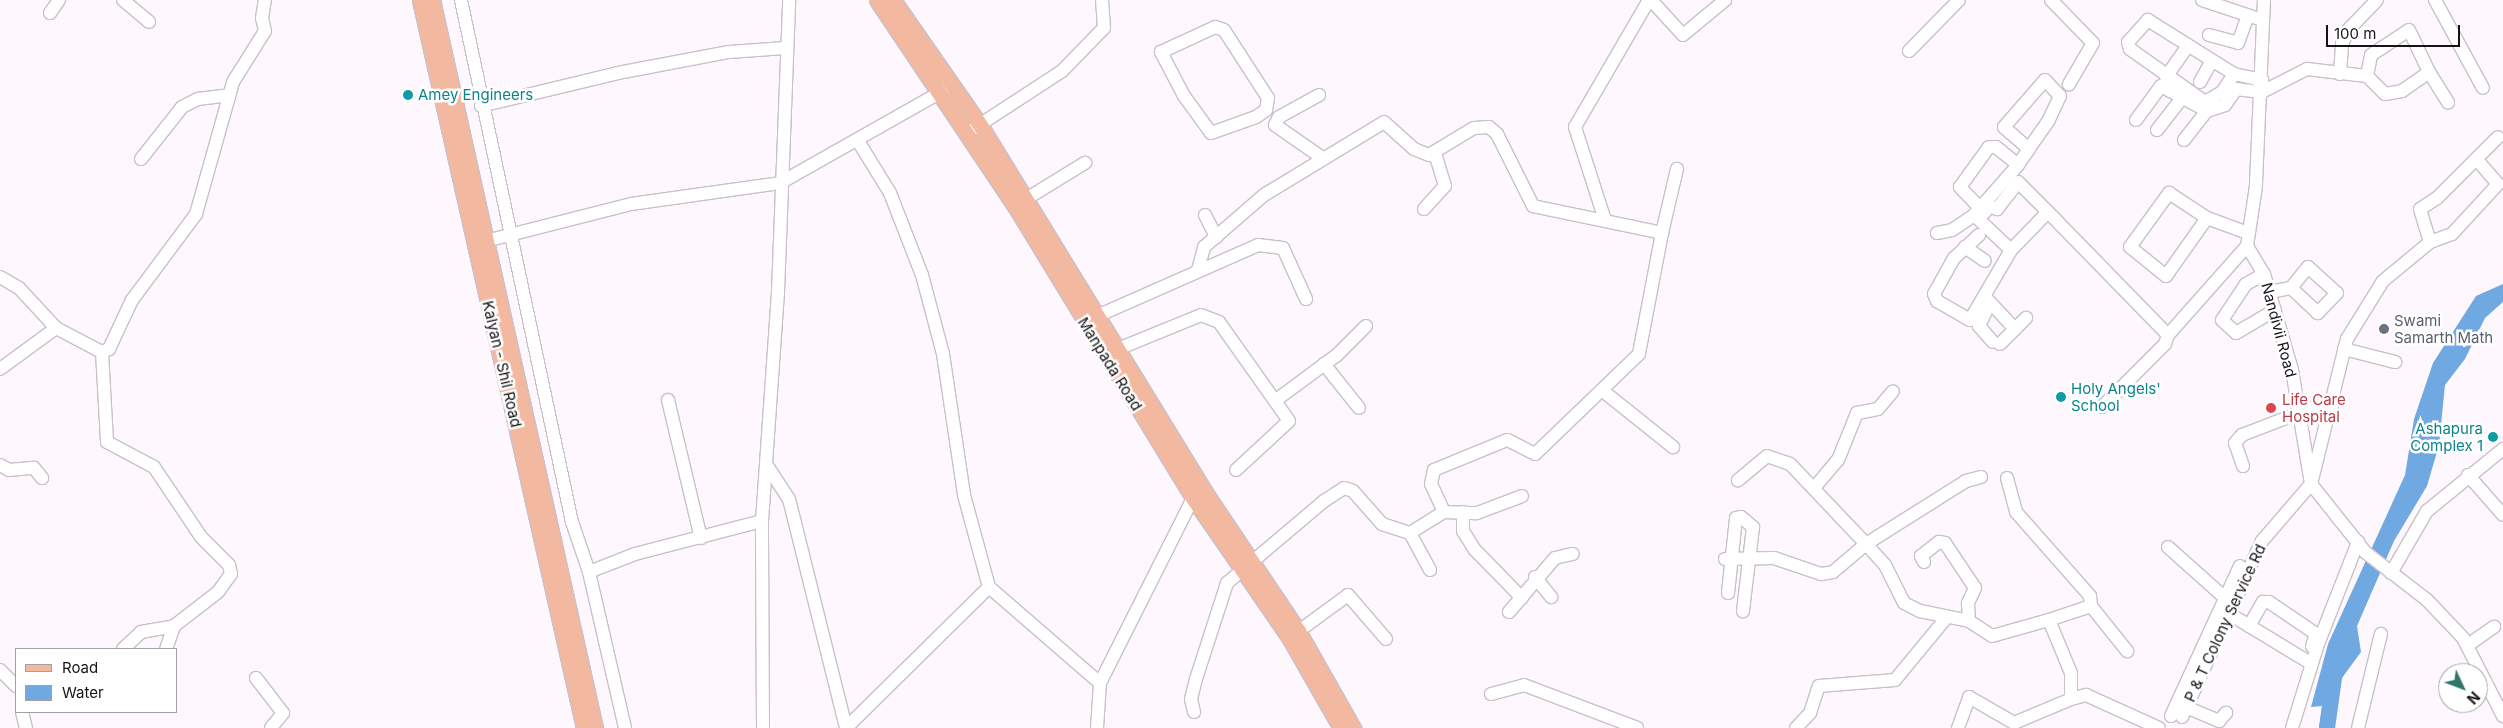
<!DOCTYPE html>
<html>
<head>
<meta charset="utf-8">
<style>
	body { margin:0 }
	#map { position:relative; width:2503px; height:728px; overflow:hidden; background:#fef8fe; font-family:Inter,sans-serif }
	div>[style] { position:absolute }
	[style*='--x'] { left:calc(var(--x)*1px); top:calc(var(--y)*1px); width:calc(var(--w)*1px); rotate:calc(var(--a)*1deg) }
	.water>* { inset:0; background:#70a8e2 }
	.river>* { height:16px; margin:-8px; padding:0 8px; transform-origin:8px; border-radius:8px; background:#70a8e2 }
	.roads { filter:drop-shadow(1px 0 #c9c0ca) drop-shadow(-1px 0 #c9c0ca) drop-shadow(0 1px #c9c0ca) drop-shadow(0 -1px #c9c0ca) }
	.minor>* { height:12px; margin:-6px; padding:0 6px; transform-origin:6px; border-radius:6px; background:#fff }
	.major>* { height:15px; margin:-7.5px; padding:0 7.5px; transform-origin:7.5px; border-radius:7.5px; background:#f3b8a0 }
	.dots>* { width:14px; height:14px; translate:-50% -50%; box-sizing:border-box; border:2px solid #fff; border-radius:50% }
	span { translate:-50% -50%; white-space:nowrap; text-align:center; line-height:1.15; -webkit-text-stroke:5px #fff; paint-order:stroke }
	.culture-label { font-size:15px; color:#0d838f }
	.left { translate:0 -50%; text-align:left }
	.right { translate:-100% -50%; text-align:right }
	.worship-label { font-size:15px; color:#5b616d }
	.street-label { font-size:15px; color:#161316 }
	.health-label { font-size:15px; color:#be3a42 }
	.legend { position:absolute; left:15px; top:648px; width:162px; height:65px; box-sizing:border-box; background:#fff; border:1px solid #a2a1a2; margin:0; padding:6px 9px; list-style:none; font-size:15px; color:#161316 }
	.legend li { display:flex; align-items:center; gap:10px; height:25px }
	.legend b { width:25px; border:1px solid #a2a1a2 }
	.north { position:absolute; left:2438px; top:663px; width:50px; height:50px; box-sizing:border-box; background:#fff; border:1px solid #a2a1a2; border-radius:50%; rotate:133deg; font-size:14px; font-weight:700; line-height:20px; text-align:center; color:#161316 }
	.north::after { content:''; display:block; margin:auto; width:18px; height:22px; background:#327669; clip-path:polygon(50% 0,100% 100%,50% 72%,0 100%) }
	.scale { position:absolute; left:2326px; top:25px; width:134px; height:22px; box-sizing:border-box; border:2px solid #161316; border-top:0; padding-left:6px; font-size:15px; line-height:18px; white-space:nowrap; color:#161316; -webkit-text-stroke:4px #fff; paint-order:stroke }
</style>
</head>
<body>
<div id="map">
	<div class="water">
		<i style="clip-path:polygon(2503px 284px,2503px 302px,2485px 318px,2465px 359px,2445px 385px,2439px 445px,2427px 486px,2394px 541px,2357px 626px,2361px 652px,2331px 693px,2334px 728px,2319px 728px,2322px 706px,2311px 707px,2328px 644px,2405px 475px,2414px 419px,2433px 363px,2476px 296px)"></i>
	</div>
	<div class="river">
		<i style="--x:2327;--y:728;--w:58;--a:-82"></i>
	</div>
	<div class="roads">
		<div class="minor">
			<i style="--x:123;--y:0;--w:34;--a:40"></i>
			<i style="--x:461;--y:0;--w:534;--a:78"></i>
			<i style="--x:572;--y:522;--w:53;--a:71.2"></i>
			<i style="--x:589;--y:572;--w:160;--a:77"></i>
			<i style="--x:1651;--y:0;--w:47;--a:47.6"></i>
			<i style="--x:1683;--y:35;--w:55;--a:-39.8"></i>
			<i style="--x:2051;--y:0;--w:60;--a:45.7"></i>
			<i style="--x:2093;--y:43;--w:48;--a:120.3"></i>
			<i style="--x:2202;--y:0;--w:63;--a:18.4"></i>
			<i style="--x:2264;--y:0;--w:186;--a:92.5"></i>
			<i style="--x:2256;--y:186;--w:61;--a:98.5"></i>
			<i style="--x:2247;--y:246;--w:33;--a:59"></i>
			<i style="--x:2264;--y:274;--w:100;--a:73.7"></i>
			<i style="--x:2292;--y:370;--w:116;--a:80.5"></i>
			<i style="--x:2311;--y:484;--w:87;--a:51.5"></i>
			<i style="--x:2365;--y:552;--w:78;--a:37.7"></i>
			<i style="--x:2427;--y:600;--w:52;--a:46.5"></i>
			<i style="--x:2463;--y:638;--w:88;--a:62.9"></i>
			<i style="--x:2435;--y:0;--w:100;--a:61.4"></i>
			<i style="--x:50;--y:13;--w:16;--a:-55"></i>
			<i style="--x:1215;--y:27;--w:9;--a:18"></i>
			<i style="--x:1224;--y:30;--w:81;--a:57.1"></i>
			<i style="--x:1268;--y:98;--w:12;--a:99"></i>
			<i style="--x:1266;--y:110;--w:12;--a:145"></i>
			<i style="--x:1256;--y:117;--w:48;--a:160.4"></i>
			<i style="--x:1211;--y:133;--w:46;--a:-126.1"></i>
			<i style="--x:1184;--y:96;--w:50;--a:-117.6"></i>
			<i style="--x:1161;--y:52;--w:60;--a:-24.8"></i>
			<i style="--x:2209;--y:35;--w:30;--a:15"></i>
			<i style="--x:2238;--y:43;--w:29;--a:-70"></i>
			<i style="--x:1909;--y:51;--w:71;--a:-45.6"></i>
			<i style="--x:2234;--y:74;--w:102;--a:-147.9"></i>
			<i style="--x:2148;--y:20;--w:30;--a:132"></i>
			<i style="--x:2128;--y:42;--w:7;--a:74"></i>
			<i style="--x:2130;--y:49;--w:92;--a:35.2"></i>
			<i style="--x:2205;--y:102;--w:20;--a:-30"></i>
			<i style="--x:2222;--y:92;--w:22;--a:-56"></i>
			<i style="--x:2234;--y:74;--w:29;--a:12"></i>
			<i style="--x:2340;--y:74;--w:30;--a:-86"></i>
			<i style="--x:2342;--y:44;--w:17;--a:-65"></i>
			<i style="--x:2349;--y:29;--w:40;--a:-46"></i>
			<i style="--x:2367;--y:76;--w:21;--a:-79"></i>
			<i style="--x:2371;--y:55;--w:45;--a:-33.3"></i>
			<i style="--x:2409;--y:30;--w:47;--a:64.5"></i>
			<i style="--x:2166;--y:77;--w:37;--a:-55"></i>
			<i style="--x:2200;--y:82;--w:23;--a:-61"></i>
			<i style="--x:1319;--y:95;--w:46;--a:151.2"></i>
			<i style="--x:1279;--y:117;--w:9;--a:117"></i>
			<i style="--x:1275;--y:125;--w:56;--a:34.8"></i>
			<i style="--x:481;--y:106;--w:146;--a:-13.5"></i>
			<i style="--x:623;--y:72;--w:108;--a:-10.7"></i>
			<i style="--x:729;--y:52;--w:56;--a:-4.1"></i>
			<i style="--x:2136;--y:120;--w:42;--a:-53.7"></i>
			<i style="--x:2161;--y:86;--w:52;--a:28.5"></i>
			<i style="--x:2207;--y:111;--w:19;--a:-18"></i>
			<i style="--x:2225;--y:105;--w:19;--a:-55"></i>
			<i style="--x:2236;--y:89;--w:26;--a:7"></i>
			<i style="--x:2262;--y:92;--w:51;--a:-27.1"></i>
			<i style="--x:2307;--y:69;--w:60;--a:6.7"></i>
			<i style="--x:2367;--y:76;--w:25;--a:45"></i>
			<i style="--x:2385;--y:94;--w:17;--a:-10"></i>
			<i style="--x:2402;--y:91;--w:33;--a:-35"></i>
			<i style="--x:2429;--y:72;--w:36;--a:58"></i>
			<i style="--x:2157;--y:130;--w:41;--a:-52"></i>
			<i style="--x:967;--y:133;--w:113;--a:-33.1"></i>
			<i style="--x:1062;--y:71;--w:60;--a:-45.7"></i>
			<i style="--x:1104;--y:28;--w:28;--a:-94"></i>
			<i style="--x:2184;--y:140;--w:37;--a:-52"></i>
			<i style="--x:858;--y:141;--w:61;--a:58.4"></i>
			<i style="--x:890;--y:193;--w:88;--a:68.7"></i>
			<i style="--x:922;--y:275;--w:82;--a:75.1"></i>
			<i style="--x:943;--y:354;--w:143;--a:81.5"></i>
			<i style="--x:964;--y:495;--w:95;--a:74.8"></i>
			<i style="--x:2029;--y:149;--w:33;--a:-139"></i>
			<i style="--x:2004;--y:127;--w:62;--a:-48.9"></i>
			<i style="--x:2045;--y:80;--w:22;--a:47"></i>
			<i style="--x:2060;--y:96;--w:26;--a:115"></i>
			<i style="--x:2049;--y:120;--w:35;--a:125"></i>
			<i style="--x:2029;--y:149;--w:19;--a:125"></i>
			<i style="--x:2018;--y:165;--w:67;--a:131.3"></i>
			<i style="--x:1974;--y:215;--w:51;--a:43.4"></i>
			<i style="--x:2011;--y:250;--w:53;--a:-45.8"></i>
			<i style="--x:2048;--y:212;--w:172;--a:45.7"></i>
			<i style="--x:2168;--y:335;--w:119;--a:-48.4"></i>
			<i style="--x:141;--y:159;--w:66;--a:-51.7"></i>
			<i style="--x:182;--y:107;--w:18;--a:-27"></i>
			<i style="--x:198;--y:99;--w:31;--a:-7"></i>
			<i style="--x:1018;--y:204;--w:79;--a:-31.5"></i>
			<i style="--x:1980;--y:208;--w:29;--a:-134"></i>
			<i style="--x:1960;--y:187;--w:49;--a:-54.1"></i>
			<i style="--x:1989;--y:147;--w:7;--a:0"></i>
			<i style="--x:1996;--y:147;--w:28;--a:39"></i>
			<i style="--x:1424;--y:209;--w:31;--a:-48"></i>
			<i style="--x:1445;--y:186;--w:34;--a:-107"></i>
			<i style="--x:1205;--y:215;--w:25;--a:63"></i>
			<i style="--x:1982;--y:215;--w:12;--a:-48"></i>
			<i style="--x:1990;--y:206;--w:8;--a:23"></i>
			<i style="--x:1997;--y:209;--w:34;--a:-52"></i>
			<i style="--x:2018;--y:182;--w:42;--a:45"></i>
			<i style="--x:2207;--y:218;--w:71;--a:125.3"></i>
			<i style="--x:2166;--y:276;--w:46;--a:-141.1"></i>
			<i style="--x:2130;--y:247;--w:67;--a:-54.2"></i>
			<i style="--x:2169;--y:193;--w:45;--a:33.3"></i>
			<i style="--x:2207;--y:218;--w:44;--a:20.1"></i>
			<i style="--x:1605;--y:220;--w:98;--a:-107.9"></i>
			<i style="--x:1575;--y:127;--w:147;--a:-59.8"></i>
			<i style="--x:1662;--y:233;--w:66;--a:-76.8"></i>
			<i style="--x:1937;--y:233;--w:15;--a:-11"></i>
			<i style="--x:1952;--y:230;--w:27;--a:-34"></i>
			<i style="--x:1979;--y:235;--w:34;--a:137"></i>
			<i style="--x:1954;--y:258;--w:41;--a:119.1"></i>
			<i style="--x:1934;--y:294;--w:8;--a:67"></i>
			<i style="--x:1937;--y:301;--w:38;--a:30"></i>
			<i style="--x:1970;--y:320;--w:81;--a:-59.6"></i>
			<i style="--x:2430;--y:242;--w:34;--a:-107"></i>
			<i style="--x:2420;--y:209;--w:20;--a:-33"></i>
			<i style="--x:2437;--y:198;--w:86;--a:-45"></i>
			<i style="--x:478;--y:243;--w:158;--a:-14.3"></i>
			<i style="--x:631;--y:204;--w:150;--a:-8"></i>
			<i style="--x:780;--y:183;--w:191;--a:-29.5"></i>
			<i style="--x:1965;--y:247;--w:24;--a:35"></i>
			<i style="--x:1198;--y:270;--w:24;--a:-75"></i>
			<i style="--x:1204;--y:247;--w:79;--a:-40.9"></i>
			<i style="--x:1264;--y:195;--w:140;--a:-31.3"></i>
			<i style="--x:1384;--y:122;--w:40;--a:42"></i>
			<i style="--x:1414;--y:149;--w:16;--a:22"></i>
			<i style="--x:1429;--y:155;--w:52;--a:-31"></i>
			<i style="--x:1474;--y:128;--w:15;--a:-4"></i>
			<i style="--x:1489;--y:127;--w:11;--a:41"></i>
			<i style="--x:1497;--y:134;--w:80;--a:63.4"></i>
			<i style="--x:1533;--y:206;--w:132;--a:11.8"></i>
			<i style="--x:1662;--y:233;--w:123;--a:100.8"></i>
			<i style="--x:1639;--y:354;--w:144;--a:136.1"></i>
			<i style="--x:1535;--y:454;--w:31;--a:-153"></i>
			<i style="--x:1507;--y:440;--w:79;--a:157.7"></i>
			<i style="--x:1434;--y:470;--w:14;--a:102"></i>
			<i style="--x:1431;--y:484;--w:31;--a:65"></i>
			<i style="--x:2264;--y:274;--w:21;--a:151"></i>
			<i style="--x:2246;--y:284;--w:43;--a:123.7"></i>
			<i style="--x:2222;--y:320;--w:19;--a:43"></i>
			<i style="--x:2236;--y:333;--w:45;--a:-30.5"></i>
			<i style="--x:0;--y:277;--w:22;--a:30"></i>
			<i style="--x:19;--y:288;--w:54;--a:47.2"></i>
			<i style="--x:56;--y:328;--w:52;--a:27.6"></i>
			<i style="--x:102;--y:352;--w:8;--a:-23"></i>
			<i style="--x:109;--y:349;--w:54;--a:-64.9"></i>
			<i style="--x:132;--y:300;--w:107;--a:-53.3"></i>
			<i style="--x:196;--y:214;--w:137;--a:-74.3"></i>
			<i style="--x:233;--y:82;--w:60;--a:-57.9"></i>
			<i style="--x:265;--y:31;--w:13;--a:-103"></i>
			<i style="--x:262;--y:18;--w:18;--a:-81"></i>
			<i style="--x:2270;--y:292;--w:21;--a:-11"></i>
			<i style="--x:2291;--y:288;--w:27;--a:-51"></i>
			<i style="--x:2308;--y:267;--w:39;--a:42"></i>
			<i style="--x:2337;--y:293;--w:28;--a:134"></i>
			<i style="--x:2318;--y:313;--w:37;--a:-137"></i>
			<i style="--x:1985;--y:297;--w:44;--a:46.8"></i>
			<i style="--x:1987;--y:309;--w:19;--a:115"></i>
			<i style="--x:1979;--y:326;--w:21;--a:49"></i>
			<i style="--x:1088;--y:320;--w:186;--a:-23.8"></i>
			<i style="--x:1258;--y:245;--w:25;--a:7"></i>
			<i style="--x:1283;--y:248;--w:56;--a:65.7"></i>
			<i style="--x:2000;--y:344;--w:37;--a:-45"></i>
			<i style="--x:2344;--y:349;--w:53;--a:14.3"></i>
			<i style="--x:102;--y:352;--w:90;--a:86.8"></i>
			<i style="--x:107;--y:442;--w:53;--a:28"></i>
			<i style="--x:154;--y:467;--w:84;--a:56.1"></i>
			<i style="--x:201;--y:537;--w:40;--a:45"></i>
			<i style="--x:229;--y:565;--w:9;--a:77"></i>
			<i style="--x:231;--y:574;--w:22;--a:126"></i>
			<i style="--x:218;--y:592;--w:56;--a:142.3"></i>
			<i style="--x:174;--y:626;--w:24;--a:109"></i>
			<i style="--x:1108;--y:353;--w:100;--a:-22.2"></i>
			<i style="--x:1201;--y:315;--w:19;--a:21"></i>
			<i style="--x:1219;--y:322;--w:121;--a:54.7"></i>
			<i style="--x:1289;--y:421;--w:72;--a:137.2"></i>
			<i style="--x:1324;--y:364;--w:56;--a:51.5"></i>
			<i style="--x:0;--y:369;--w:69;--a:-36.2"></i>
			<i style="--x:1603;--y:391;--w:90;--a:38.7"></i>
			<i style="--x:668;--y:400;--w:142;--a:76.6"></i>
			<i style="--x:1276;--y:400;--w:76;--a:-36.4"></i>
			<i style="--x:1337;--y:355;--w:41;--a:-45"></i>
			<i style="--x:2102;--y:407;--w:89;--a:-45"></i>
			<i style="--x:2165;--y:344;--w:9;--a:-72"></i>
			<i style="--x:0;--y:465;--w:10;--a:29"></i>
			<i style="--x:9;--y:470;--w:25;--a:-5"></i>
			<i style="--x:34;--y:468;--w:13;--a:51"></i>
			<i style="--x:2243;--y:466;--w:24;--a:-109"></i>
			<i style="--x:2235;--y:443;--w:11;--a:-49"></i>
			<i style="--x:2242;--y:435;--w:75;--a:-21.1"></i>
			<i style="--x:2312;--y:408;--w:20;--a:0"></i>
			<i style="--x:768;--y:467;--w:38;--a:57"></i>
			<i style="--x:789;--y:499;--w:236;--a:76"></i>
			<i style="--x:846;--y:728;--w:201;--a:-44.6"></i>
			<i style="--x:989;--y:587;--w:147;--a:40.9"></i>
			<i style="--x:2468;--y:475;--w:53;--a:48.8"></i>
			<i style="--x:1981;--y:477;--w:16;--a:165"></i>
			<i style="--x:1966;--y:481;--w:118;--a:147.8"></i>
			<i style="--x:1866;--y:544;--w:28;--a:48"></i>
			<i style="--x:1885;--y:565;--w:42;--a:63.4"></i>
			<i style="--x:1904;--y:603;--w:18;--a:27"></i>
			<i style="--x:1920;--y:611;--w:50;--a:11.5"></i>
			<i style="--x:1969;--y:621;--w:27;--a:33"></i>
			<i style="--x:1992;--y:636;--w:59;--a:-15.7"></i>
			<i style="--x:2007;--y:478;--w:35;--a:75"></i>
			<i style="--x:2016;--y:512;--w:112;--a:48.6"></i>
			<i style="--x:2090;--y:596;--w:10;--a:84"></i>
			<i style="--x:2091;--y:606;--w:44;--a:161.6"></i>
			<i style="--x:2049;--y:620;--w:57;--a:67.5"></i>
			<i style="--x:2071;--y:673;--w:26;--a:90"></i>
			<i style="--x:2071;--y:699;--w:16;--a:-15"></i>
			<i style="--x:2086;--y:695;--w:80;--a:24.3"></i>
			<i style="--x:1815;--y:487;--w:35;--a:-50"></i>
			<i style="--x:1838;--y:460;--w:51;--a:-68"></i>
			<i style="--x:1857;--y:413;--w:21;--a:-11"></i>
			<i style="--x:1878;--y:409;--w:23;--a:-50"></i>
			<i style="--x:1463;--y:512;--w:19;--a:90"></i>
			<i style="--x:1463;--y:531;--w:22;--a:58"></i>
			<i style="--x:1475;--y:550;--w:67;--a:45.6"></i>
			<i style="--x:1410;--y:533;--w:42;--a:61.6"></i>
			<i style="--x:2168;--y:547;--w:75;--a:41.8"></i>
			<i style="--x:1725;--y:559;--w:49;--a:-1.2"></i>
			<i style="--x:1774;--y:558;--w:50;--a:18.8"></i>
			<i style="--x:1821;--y:574;--w:12;--a:-9"></i>
			<i style="--x:1833;--y:572;--w:43;--a:-40.3"></i>
			<i style="--x:1866;--y:544;--w:110;--a:-133.5"></i>
			<i style="--x:1790;--y:464;--w:24;--a:-161"></i>
			<i style="--x:1767;--y:456;--w:38;--a:140"></i>
			<i style="--x:1924;--y:562;--w:7;--a:-117"></i>
			<i style="--x:1921;--y:556;--w:23;--a:-38"></i>
			<i style="--x:1939;--y:542;--w:6;--a:9"></i>
			<i style="--x:1945;--y:543;--w:54;--a:56.3"></i>
			<i style="--x:1975;--y:588;--w:17;--a:115"></i>
			<i style="--x:1968;--y:603;--w:18;--a:87"></i>
			<i style="--x:589;--y:572;--w:49;--a:-21.4"></i>
			<i style="--x:635;--y:554;--w:131;--a:-14.6"></i>
			<i style="--x:2391;--y:573;--w:72;--a:-59.9"></i>
			<i style="--x:2427;--y:511;--w:98;--a:-39.2"></i>
			<i style="--x:1535;--y:577;--w:26;--a:51"></i>
			<i style="--x:1728;--y:593;--w:75;--a:-83.9"></i>
			<i style="--x:1736;--y:518;--w:5;--a:-11"></i>
			<i style="--x:1741;--y:517;--w:16;--a:40"></i>
			<i style="--x:1753;--y:527;--w:85;--a:96.8"></i>
			<i style="--x:2091;--y:606;--w:58;--a:51.3"></i>
			<i style="--x:1509;--y:612;--w:71;--a:-49.6"></i>
			<i style="--x:1555;--y:558;--w:18;--a:-13"></i>
			<i style="--x:2228;--y:613;--w:98;--a:31.3"></i>
			<i style="--x:2249;--y:626;--w:28;--a:-60"></i>
			<i style="--x:2263;--y:602;--w:6;--a:0"></i>
			<i style="--x:2269;--y:602;--w:57;--a:34.2"></i>
			<i style="--x:2316;--y:634;--w:13;--a:108"></i>
			<i style="--x:1292;--y:636;--w:69;--a:-36.2"></i>
			<i style="--x:1348;--y:595;--w:58;--a:49.2"></i>
			<i style="--x:2468;--y:645;--w:32;--a:-35"></i>
			<i style="--x:123;--y:649;--w:25;--a:-43"></i>
			<i style="--x:141;--y:632;--w:34;--a:-10"></i>
			<i style="--x:0;--y:670;--w:23;--a:45"></i>
			<i style="--x:256;--y:678;--w:44;--a:52.4"></i>
			<i style="--x:283;--y:713;--w:19;--a:129"></i>
			<i style="--x:1491;--y:694;--w:34;--a:-15"></i>
			<i style="--x:1524;--y:685;--w:121;--a:20.8"></i>
			<i style="--x:2186;--y:707;--w:36;--a:23"></i>
			<i style="--x:2219;--y:721;--w:11;--a:-49"></i>
			<i style="--x:22;--y:712;--w:16;--a:76"></i>
			<i style="--x:1194;--y:712;--w:13;--a:-103"></i>
			<i style="--x:1191;--y:699;--w:21;--a:-76"></i>
			<i style="--x:1196;--y:679;--w:101;--a:-72.1"></i>
			<i style="--x:1227;--y:583;--w:127;--a:-40.2"></i>
			<i style="--x:1324;--y:501;--w:24;--a:-33"></i>
			<i style="--x:1344;--y:488;--w:9;--a:18"></i>
			<i style="--x:1353;--y:491;--w:44;--a:48.7"></i>
			<i style="--x:1382;--y:524;--w:29;--a:18"></i>
			<i style="--x:1410;--y:533;--w:40;--a:-32"></i>
			<i style="--x:1444;--y:512;--w:33;--a:2"></i>
			<i style="--x:1477;--y:513;--w:48;--a:-20.7"></i>
			<i style="--x:2171;--y:716;--w:165;--a:-65.3"></i>
			<i style="--x:2182;--y:717;--w:193;--a:-65.6"></i>
			<i style="--x:2262;--y:541;--w:75;--a:-49.3"></i>
			<i style="--x:2311;--y:484;--w:149;--a:-76.1"></i>
			<i style="--x:2347;--y:339;--w:68;--a:-58.2"></i>
			<i style="--x:2383;--y:281;--w:61;--a:-39.7"></i>
			<i style="--x:2430;--y:242;--w:23;--a:-20"></i>
			<i style="--x:2452;--y:234;--w:68;--a:-47.4"></i>
			<i style="--x:2498;--y:184;--w:33;--a:-131"></i>
			<i style="--x:763;--y:728;--w:207;--a:-90.3"></i>
			<i style="--x:762;--y:521;--w:230;--a:-86"></i>
			<i style="--x:778;--y:292;--w:292;--a:-87.8"></i>
			<i style="--x:1097;--y:728;--w:45;--a:-86.2"></i>
			<i style="--x:1100;--y:683;--w:207;--a:-63.3"></i>
			<i style="--x:1193;--y:498;--w:8;--a:-30"></i>
			<i style="--x:1796;--y:728;--w:21;--a:-47"></i>
			<i style="--x:1810;--y:713;--w:28;--a:-72"></i>
			<i style="--x:1819;--y:686;--w:76;--a:-4.5"></i>
			<i style="--x:1895;--y:680;--w:82;--a:-50.5"></i>
			<i style="--x:1958;--y:728;--w:33;--a:-70"></i>
			<i style="--x:1969;--y:697;--w:52;--a:30"></i>
			<i style="--x:2014;--y:723;--w:62;--a:-22.8"></i>
			<i style="--x:2292;--y:728;--w:88;--a:-72.8"></i>
			<i style="--x:2318;--y:644;--w:110;--a:-68.6"></i>
			<i style="--x:2358;--y:728;--w:97;--a:-76.3"></i>
		</div>
		<div class="major">
			<i style="--x:420;--y:0;--w:746;--a:77.3"></i>
			<i style="--x:432;--y:0;--w:746;--a:77.38"></i>
			<i style="--x:877;--y:0;--w:248;--a:56.2"></i>
			<i style="--x:1015;--y:206;--w:342;--a:58.6"></i>
			<i style="--x:1193;--y:498;--w:169;--a:55.4"></i>
			<i style="--x:1289;--y:637;--w:105;--a:60.3"></i>
			<i style="--x:893;--y:0;--w:152;--a:55.2"></i>
			<i style="--x:980;--y:125;--w:429;--a:58.5"></i>
			<i style="--x:1204;--y:491;--w:169;--a:56.1"></i>
			<i style="--x:1298;--y:631;--w:112;--a:60.4"></i>
		</div>
	</div>
	<div class="dots">
		<i style="left:408px;top:95px;background:#0f9aa8"></i>
		<i style="left:2384px;top:329px;background:#6b7280"></i>
		<i style="left:2061px;top:397px;background:#0f9aa8"></i>
		<i style="left:2271px;top:408px;background:#e0444e"></i>
		<i style="left:2493px;top:437px;background:#0f9aa8"></i>
	</div>
	<div class="culture-label">
		<span class="left" style="left:418px;top:95px">Amey Engineers</span>
		<span class="left" style="left:2071px;top:397px">Holy Angels'<br>School</span>
		<span class="right" style="left:2483px;top:437px">Ashapura<br>Complex 1</span>
	</div>
	<div class="worship-label">
		<span class="left" style="left:2394px;top:329px">Swami<br>Samarth Math</span>
	</div>
	<div class="street-label">
		<span style="left:2279px;top:330px;rotate:75deg">Nandivii Road</span>
		<span style="left:502px;top:364px;rotate:77deg">Kalyan - Shil Road</span>
		<span style="left:1110px;top:364px;rotate:58deg">Manpada Road</span>
		<span style="left:2225px;top:623px;rotate:-65deg">P &amp; T Colony Service Rd</span>
	</div>
	<div class="health-label">
		<span class="left" style="left:2282px;top:408px">Life Care<br>Hospital</span>
	</div>
	<ul class="legend">
	<li><b style="height:6px;background:#f3b8a0"></b>Road</li>
	<li><b style="height:14px;background:#70a8e2"></b>Water</li>
	</ul>
	<div class="north">N</div>
	<div class="scale">100 m</div>
</div>
</body>
</html>
